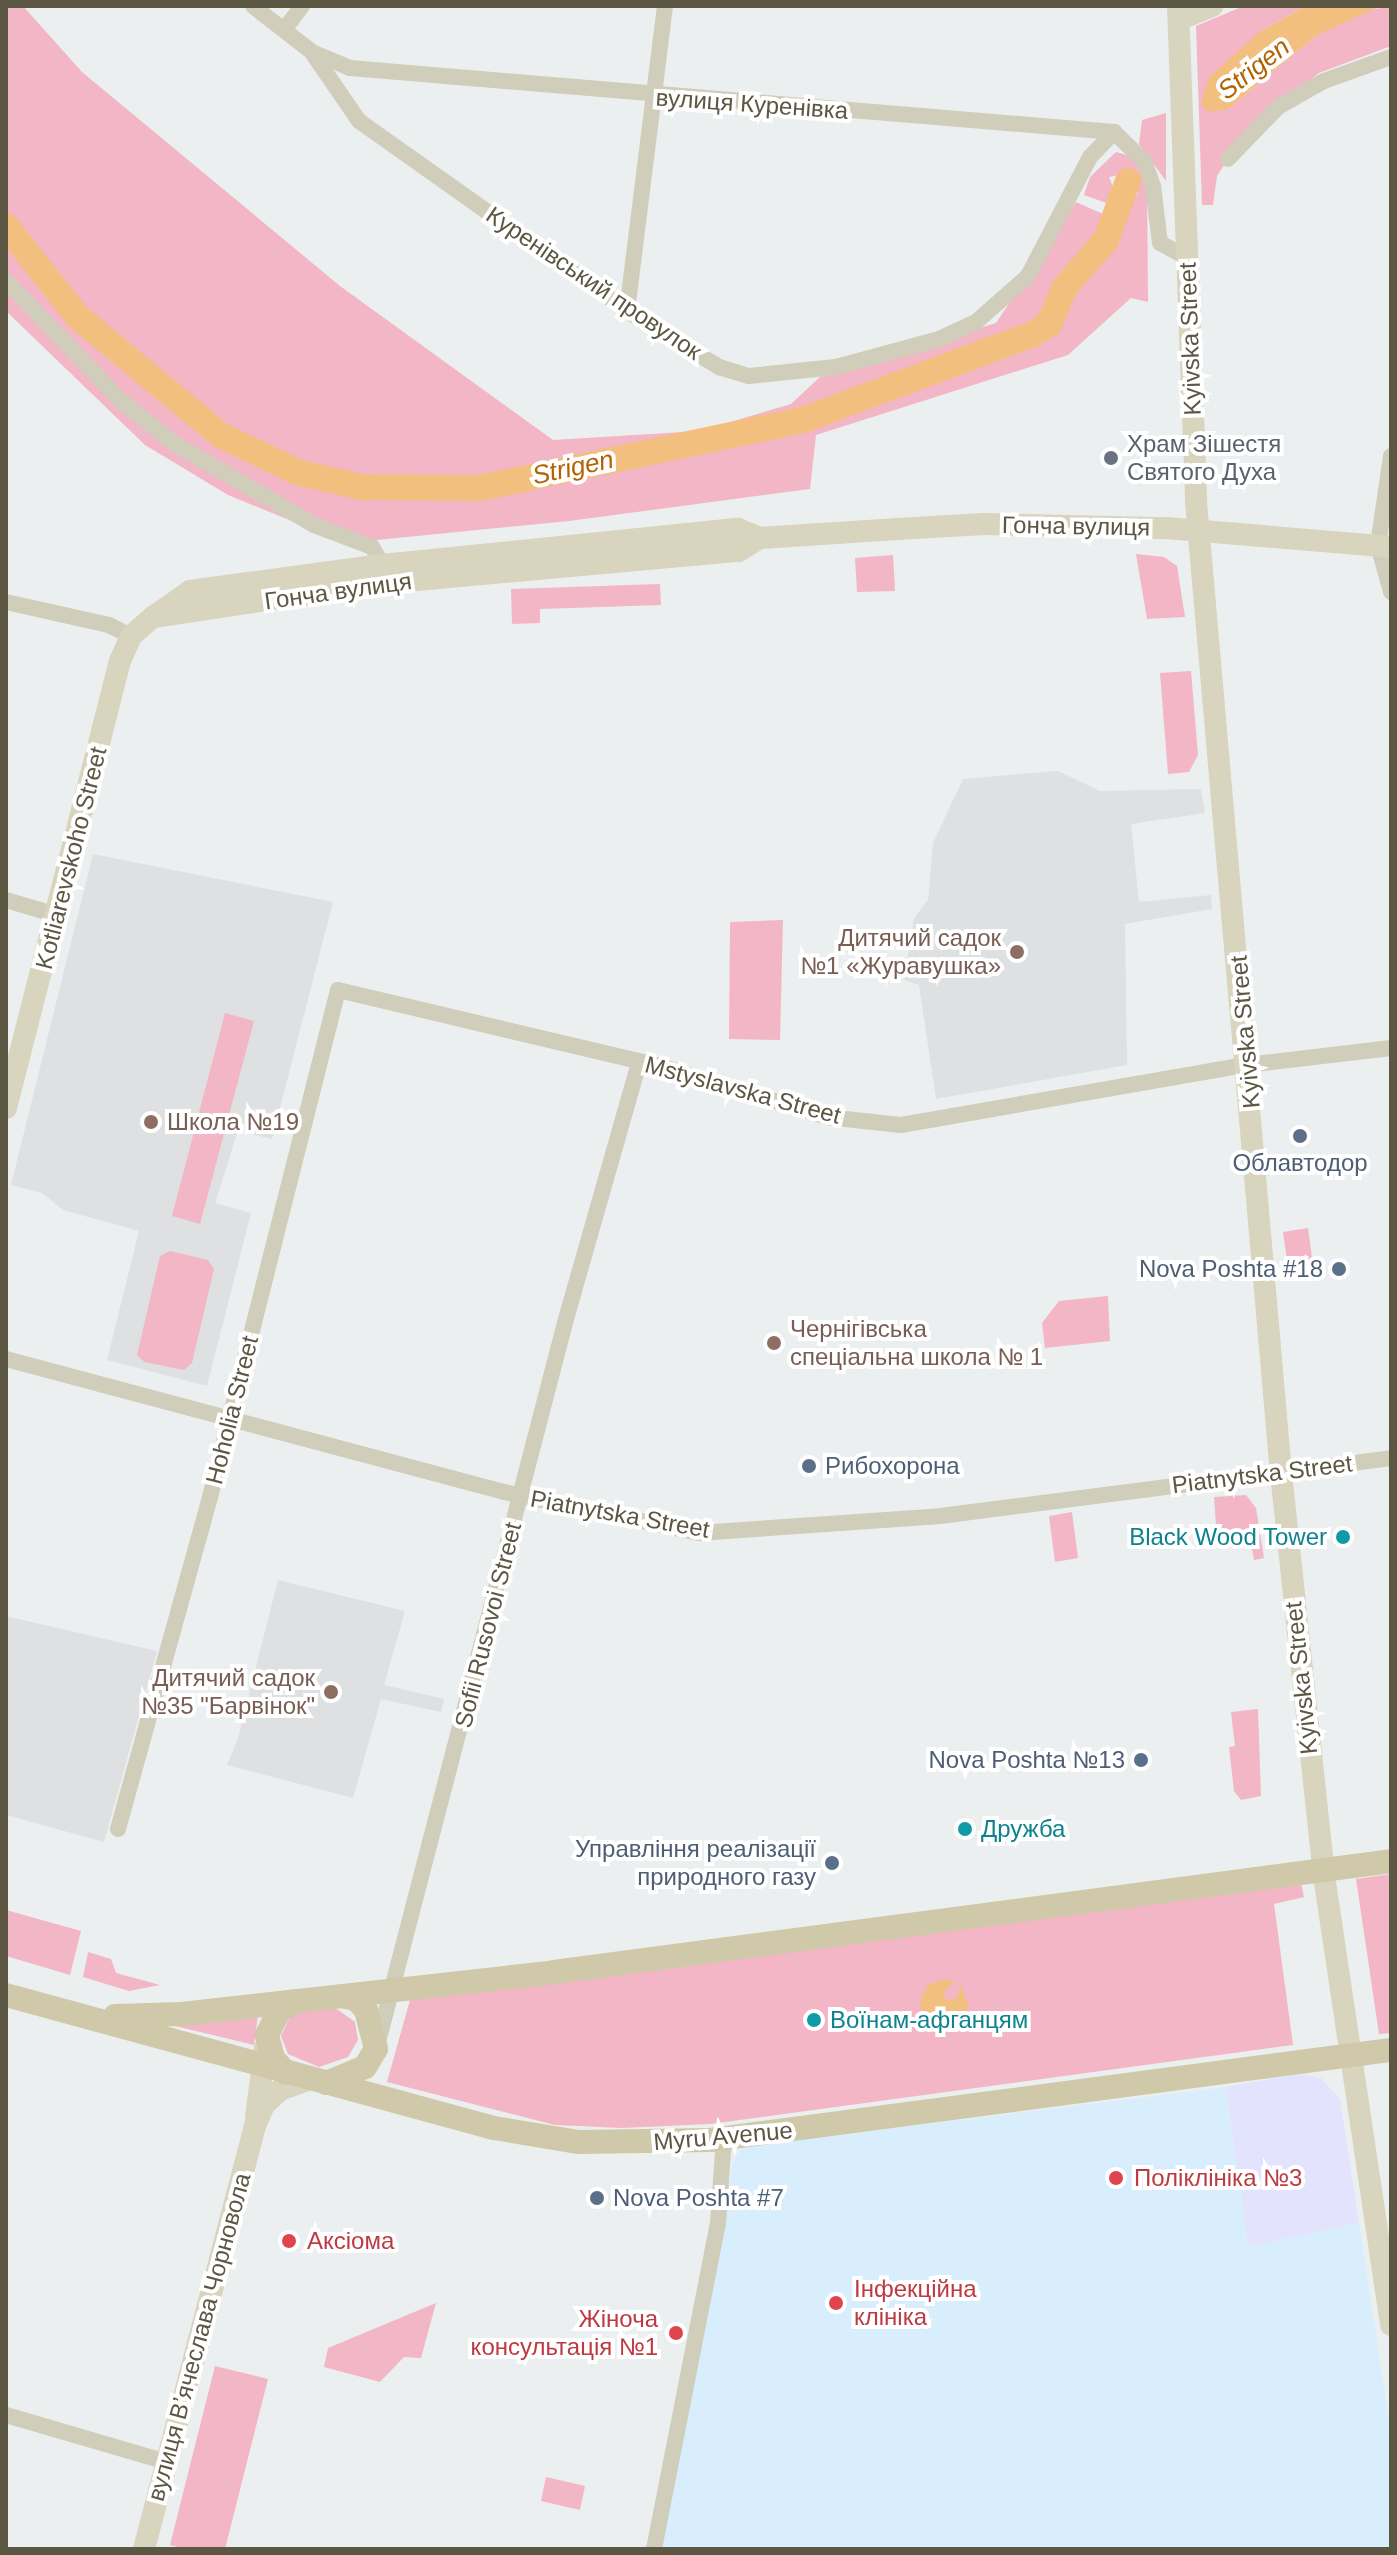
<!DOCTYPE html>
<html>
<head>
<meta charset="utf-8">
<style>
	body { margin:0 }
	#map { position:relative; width:1397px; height:2555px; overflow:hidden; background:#eceff0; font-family:Helvetica,sans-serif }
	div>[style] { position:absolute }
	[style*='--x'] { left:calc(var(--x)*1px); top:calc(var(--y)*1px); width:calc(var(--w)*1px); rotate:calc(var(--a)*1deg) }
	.commercial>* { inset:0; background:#e4e3fd }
	.education>* { inset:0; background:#dee0e1 }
	.medical>* { inset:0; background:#d9eefd }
	.green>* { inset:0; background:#f2b6c6 }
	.water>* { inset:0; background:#f3bf7f }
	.river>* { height:26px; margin:-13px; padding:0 13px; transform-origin:13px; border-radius:13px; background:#f3bf7f }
	.street>* { height:16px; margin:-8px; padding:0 8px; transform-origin:8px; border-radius:8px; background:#d1cdbb }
	.secondary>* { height:22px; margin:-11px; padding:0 11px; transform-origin:11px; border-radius:11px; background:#d8d4bd }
	.primary>* { height:24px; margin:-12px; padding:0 12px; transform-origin:12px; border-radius:12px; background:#cfc9a9 }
	.dots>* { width:22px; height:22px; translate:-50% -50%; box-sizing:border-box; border:4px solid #fff; border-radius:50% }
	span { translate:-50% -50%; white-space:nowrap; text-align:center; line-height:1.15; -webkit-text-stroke:8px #fff; paint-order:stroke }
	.street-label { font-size:24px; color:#5c5743 }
	.worship-label { font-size:24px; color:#5b616d }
	.left { translate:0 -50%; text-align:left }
	.education-label { font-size:24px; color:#785e54 }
	.right { translate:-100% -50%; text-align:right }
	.service-label { font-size:24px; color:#4e5e75 }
	.culture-label { font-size:24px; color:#0d838f }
	.health-label { font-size:24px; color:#be3a42 }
	.water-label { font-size:26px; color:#b26200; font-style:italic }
	.frame { position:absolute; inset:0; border:8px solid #5c5743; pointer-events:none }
</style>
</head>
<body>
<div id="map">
	<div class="commercial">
		<i style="clip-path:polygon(1298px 2074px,1321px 2078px,1340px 2099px,1359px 2223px,1248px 2247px,1226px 2087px)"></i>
	</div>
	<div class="education">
		<i style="clip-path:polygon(1058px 771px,1100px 791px,1201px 789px,1205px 813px,1131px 824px,1139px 902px,1211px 895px,1212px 909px,1125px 924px,1127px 1065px,936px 1099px,919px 985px,904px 980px,914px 918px,928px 900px,933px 843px,963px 779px)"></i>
		<i style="clip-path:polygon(93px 854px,333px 902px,272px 1139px,238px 1131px,215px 1203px,251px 1213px,207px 1386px,107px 1360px,139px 1231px,63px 1210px,42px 1193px,11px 1185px)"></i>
		<i style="clip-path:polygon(278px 1580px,405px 1611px,384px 1685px,444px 1699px,441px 1712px,381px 1699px,353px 1798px,227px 1765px,238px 1738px)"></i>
		<i style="clip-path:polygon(6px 1616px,157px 1651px,104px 1842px,6px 1815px)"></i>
	</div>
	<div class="medical">
		<i style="clip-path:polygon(1226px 2087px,1248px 2247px,1359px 2223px,1391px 2432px,1391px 2549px,659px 2549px,733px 2161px,743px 2147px)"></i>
	</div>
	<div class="green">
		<i style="clip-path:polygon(6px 6px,23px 6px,82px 72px,340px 286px,553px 440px,700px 431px,791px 404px,820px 377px,996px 323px,1076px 202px,1121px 222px,1115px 218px,1122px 201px,1133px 203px,1138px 193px,1123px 174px,1109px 177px,1116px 194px,1109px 204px,1084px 195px,1090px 177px,1116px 152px,1137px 158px,1147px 177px,1148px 302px,1131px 298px,1068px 355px,816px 435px,810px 489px,569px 521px,346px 543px,228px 495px,145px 445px,6px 311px)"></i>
		<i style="clip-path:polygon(1244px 6px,1306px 6px,1261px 31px,1220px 107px,1228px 109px,1317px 35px,1359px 12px,1391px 6px,1391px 46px,1319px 73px,1278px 107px,1228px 159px,1217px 176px,1213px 205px,1202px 205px,1196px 26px)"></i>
		<i style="clip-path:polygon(1166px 113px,1166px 181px,1139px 144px,1142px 120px)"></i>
		<i style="clip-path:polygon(1136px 554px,1164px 557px,1177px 566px,1185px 617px,1147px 619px)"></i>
		<i style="clip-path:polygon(893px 555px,895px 591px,857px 592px,855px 558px)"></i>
		<i style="clip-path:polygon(660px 584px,661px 605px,540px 609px,540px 623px,512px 624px,511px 589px)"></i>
		<i style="clip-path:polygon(1191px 671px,1198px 755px,1189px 772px,1168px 774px,1160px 673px)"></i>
		<i style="clip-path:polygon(783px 920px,780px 1040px,729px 1039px,730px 922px)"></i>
		<i style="clip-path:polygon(225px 1013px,254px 1021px,200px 1224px,172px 1216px)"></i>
		<i style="clip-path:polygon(1308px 1228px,1313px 1265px,1288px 1268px,1283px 1232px)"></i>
		<i style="clip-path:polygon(170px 1251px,208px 1260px,214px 1269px,192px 1363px,184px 1370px,144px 1362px,137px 1355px,160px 1256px)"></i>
		<i style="clip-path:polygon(1108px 1296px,1110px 1341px,1045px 1348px,1042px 1323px,1059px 1301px)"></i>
		<i style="clip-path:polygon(1246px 1495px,1256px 1508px,1264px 1558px,1254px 1560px,1250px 1537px,1217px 1539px,1214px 1497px)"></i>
		<i style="clip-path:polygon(1072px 1512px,1078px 1558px,1055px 1562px,1049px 1516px)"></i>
		<i style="clip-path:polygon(1258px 1709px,1261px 1796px,1241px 1800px,1234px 1791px,1229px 1747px,1235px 1746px,1231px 1712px)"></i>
		<i style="clip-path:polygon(1391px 1874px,1391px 2033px,1379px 2034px,1356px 1879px)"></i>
		<i style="clip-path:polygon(1301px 1883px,1304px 1897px,1274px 1904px,1293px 2045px,710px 2124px,622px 2128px,555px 2125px,387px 2082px,410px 2000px)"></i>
		<i style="clip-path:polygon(6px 1910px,81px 1931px,70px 1975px,6px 1956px)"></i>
		<i style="clip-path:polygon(88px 1952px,111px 1959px,116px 1973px,160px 1985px,129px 1991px,83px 1977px)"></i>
		<i style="clip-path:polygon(334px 2007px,355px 2022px,358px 2040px,348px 2057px,319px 2067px,288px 2054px,281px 2036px,290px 2017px,302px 2010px)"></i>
		<i style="clip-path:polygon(258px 2015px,254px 2045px,167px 2024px)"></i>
		<i style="clip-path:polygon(436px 2303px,421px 2358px,404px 2357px,380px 2382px,324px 2367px,328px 2348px)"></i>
		<i style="clip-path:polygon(215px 2366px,268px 2379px,225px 2549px,186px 2549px,170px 2545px)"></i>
		<i style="clip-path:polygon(546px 2477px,585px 2486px,580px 2510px,541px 2501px)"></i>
	</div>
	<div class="water">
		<i style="clip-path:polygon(1306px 6px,1381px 6px,1317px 35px,1228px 109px,1209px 112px,1201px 104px,1209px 77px,1261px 31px)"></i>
		<i style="clip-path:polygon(944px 1979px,956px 1982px,945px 1990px,945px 2000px,958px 1998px,960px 1984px,969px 2006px,957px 2025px,942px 2028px,923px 2016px,920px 2000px,928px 1985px)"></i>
	</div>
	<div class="river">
		<i style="--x:6;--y:226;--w:116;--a:51.6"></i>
		<i style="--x:78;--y:317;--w:187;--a:39.6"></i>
		<i style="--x:222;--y:436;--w:86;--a:25.4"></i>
		<i style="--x:300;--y:473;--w:63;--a:12.9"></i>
		<i style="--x:361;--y:487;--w:119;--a:0.5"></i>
		<i style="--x:480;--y:488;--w:330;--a:-11.9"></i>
		<i style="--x:803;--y:420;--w:246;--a:-20.5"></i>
		<i style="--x:1033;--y:334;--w:19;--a:-32"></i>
		<i style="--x:1049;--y:324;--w:40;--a:-66.6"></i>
		<i style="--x:1065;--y:287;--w:62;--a:-48.9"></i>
		<i style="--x:1106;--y:240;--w:63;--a:-69.6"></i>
	</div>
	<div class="street">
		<i style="--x:253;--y:6;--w:75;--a:37.9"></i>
		<i style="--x:312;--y:52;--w:41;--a:22.8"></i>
		<i style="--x:350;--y:68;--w:767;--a:4.79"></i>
		<i style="--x:1114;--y:132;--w:42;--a:44"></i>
		<i style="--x:1144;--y:161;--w:27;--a:70"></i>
		<i style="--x:1153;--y:186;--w:57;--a:83"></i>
		<i style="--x:1160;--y:243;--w:30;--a:28"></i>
		<i style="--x:284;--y:30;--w:30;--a:-53"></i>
		<i style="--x:313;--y:54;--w:81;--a:55.5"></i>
		<i style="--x:359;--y:121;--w:329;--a:35.3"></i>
		<i style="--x:627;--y:311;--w:108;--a:31.3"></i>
		<i style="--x:719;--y:367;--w:31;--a:17"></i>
		<i style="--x:749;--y:376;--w:87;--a:-5.9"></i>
		<i style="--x:836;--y:367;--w:107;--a:-15.2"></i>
		<i style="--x:939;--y:339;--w:41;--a:-24.7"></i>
		<i style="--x:976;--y:322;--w:69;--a:-41.5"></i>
		<i style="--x:1028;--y:276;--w:134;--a:-62.5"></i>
		<i style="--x:1090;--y:157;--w:35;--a:-46"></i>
		<i style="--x:1228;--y:159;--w:72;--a:-46.1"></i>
		<i style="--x:1278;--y:107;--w:53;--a:-29.5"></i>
		<i style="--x:1324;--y:81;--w:71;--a:-19.7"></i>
		<i style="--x:6;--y:281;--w:166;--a:46.2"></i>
		<i style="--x:121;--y:401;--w:69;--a:38.5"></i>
		<i style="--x:175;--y:444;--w:161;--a:30.2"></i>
		<i style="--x:314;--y:525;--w:62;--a:20.8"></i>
		<i style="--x:372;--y:547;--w:21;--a:59"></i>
		<i style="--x:627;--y:311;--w:307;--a:-82.9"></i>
		<i style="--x:1391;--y:456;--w:90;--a:98.3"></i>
		<i style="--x:1378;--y:545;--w:49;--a:74.5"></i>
		<i style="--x:6;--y:602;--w:106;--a:12.6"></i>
		<i style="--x:109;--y:625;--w:25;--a:27"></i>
		<i style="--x:6;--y:900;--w:53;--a:16.4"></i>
		<i style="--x:6;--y:1359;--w:515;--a:14.95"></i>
		<i style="--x:504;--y:1492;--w:199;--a:11.9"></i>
		<i style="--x:699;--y:1533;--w:242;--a:-4"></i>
		<i style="--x:940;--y:1516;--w:455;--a:-7.3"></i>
		<i style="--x:118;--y:1829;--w:345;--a:-74.5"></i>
		<i style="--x:210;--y:1497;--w:523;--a:-75.83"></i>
		<i style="--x:338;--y:990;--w:331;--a:13.3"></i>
		<i style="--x:660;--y:1066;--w:175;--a:17"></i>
		<i style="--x:827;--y:1117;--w:74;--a:6.2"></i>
		<i style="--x:901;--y:1125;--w:350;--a:-9.9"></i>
		<i style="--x:1246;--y:1065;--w:146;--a:-6.7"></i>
		<i style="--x:377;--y:2046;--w:751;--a:-75.43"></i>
		<i style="--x:566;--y:1319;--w:267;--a:-74.1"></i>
		<i style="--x:6;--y:2415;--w:168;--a:16.3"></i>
		<i style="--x:654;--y:2549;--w:332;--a:-78.9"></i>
		<i style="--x:718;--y:2223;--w:85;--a:-86"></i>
	</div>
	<div class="secondary">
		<i style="--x:1178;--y:6;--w:496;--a:87.9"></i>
		<i style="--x:1196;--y:502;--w:975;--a:85"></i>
		<i style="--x:1281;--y:1473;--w:398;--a:83.9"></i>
		<i style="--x:1323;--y:1869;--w:461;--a:81.5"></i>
		<i style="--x:1180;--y:19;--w:35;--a:-22"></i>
		<i style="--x:153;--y:617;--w:222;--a:-8.5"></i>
		<i style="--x:373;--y:584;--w:367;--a:-5.2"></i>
		<i style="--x:739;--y:551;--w:25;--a:-32"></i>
		<i style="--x:760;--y:538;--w:138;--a:-3.7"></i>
		<i style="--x:898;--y:529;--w:86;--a:-3.3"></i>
		<i style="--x:984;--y:524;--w:182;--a:1.3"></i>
		<i style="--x:1166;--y:528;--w:226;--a:4.8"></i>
		<i style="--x:6;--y:1108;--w:461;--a:-75.7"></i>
		<i style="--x:120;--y:661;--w:27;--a:-66"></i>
		<i style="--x:131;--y:636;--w:29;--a:-41"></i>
		<i style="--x:153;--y:617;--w:45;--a:-35.1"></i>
		<i style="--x:190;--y:591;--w:184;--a:-7.8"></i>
		<i style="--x:372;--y:566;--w:368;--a:-5.8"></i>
		<i style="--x:738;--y:529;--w:24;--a:22"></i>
		<i style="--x:256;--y:2117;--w:70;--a:-82.6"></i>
		<i style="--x:144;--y:2549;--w:437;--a:-75.3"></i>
		<i style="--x:255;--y:2126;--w:23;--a:-67"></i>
		<i style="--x:264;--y:2105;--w:22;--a:-43"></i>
		<i style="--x:280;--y:2090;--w:33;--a:-20"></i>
	</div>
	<div class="primary">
		<i style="--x:6;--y:1995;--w:506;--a:15.25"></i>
		<i style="--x:494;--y:2128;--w:86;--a:9.4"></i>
		<i style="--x:579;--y:2142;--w:131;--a:-0.9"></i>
		<i style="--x:710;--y:2140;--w:687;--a:-7.53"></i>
		<i style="--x:115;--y:2016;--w:67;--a:-1.7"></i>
		<i style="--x:182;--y:2014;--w:374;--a:-6.4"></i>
		<i style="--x:554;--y:1972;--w:844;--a:-7.55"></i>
		<i style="--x:286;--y:2073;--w:20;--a:-131"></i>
		<i style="--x:273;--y:2058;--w:24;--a:-105"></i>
		<i style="--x:267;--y:2035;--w:28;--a:-63"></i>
		<i style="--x:280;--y:2010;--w:19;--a:-28"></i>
		<i style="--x:326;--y:2083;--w:42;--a:-22.3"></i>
		<i style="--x:365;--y:2067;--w:21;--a:-59"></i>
		<i style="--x:376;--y:2049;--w:40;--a:-104.4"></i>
		<i style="--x:366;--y:2010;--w:15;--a:-132"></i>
		<i style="--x:356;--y:1999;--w:15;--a:-169"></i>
	</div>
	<div class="dots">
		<i style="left:1111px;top:458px;background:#6b7280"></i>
		<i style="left:1017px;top:952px;background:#8d6e63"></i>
		<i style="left:151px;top:1122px;background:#8d6e63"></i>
		<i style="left:1300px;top:1136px;background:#5c6f8a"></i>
		<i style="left:1339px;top:1269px;background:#5c6f8a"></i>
		<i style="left:774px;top:1343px;background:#8d6e63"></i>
		<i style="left:809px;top:1466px;background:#5c6f8a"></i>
		<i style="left:1343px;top:1537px;background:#0f9aa8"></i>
		<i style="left:331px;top:1692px;background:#8d6e63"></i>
		<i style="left:1141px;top:1760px;background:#5c6f8a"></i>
		<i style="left:965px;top:1829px;background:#0f9aa8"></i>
		<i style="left:832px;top:1863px;background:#5c6f8a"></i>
		<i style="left:814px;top:2020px;background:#0f9aa8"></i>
		<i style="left:1116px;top:2178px;background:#e0444e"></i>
		<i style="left:597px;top:2198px;background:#5c6f8a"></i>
		<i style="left:289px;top:2241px;background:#e0444e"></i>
		<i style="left:836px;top:2303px;background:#e0444e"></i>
		<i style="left:676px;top:2333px;background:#e0444e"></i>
	</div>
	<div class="street-label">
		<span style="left:752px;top:104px;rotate:4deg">вулиця Куренівка</span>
		<span style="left:594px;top:283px;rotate:34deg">Куренівський провулок</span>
		<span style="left:1190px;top:339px;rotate:-92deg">Kyivska Street</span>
		<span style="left:1076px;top:526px;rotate:1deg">Гонча вулиця</span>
		<span style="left:338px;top:591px;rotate:-8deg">Гонча вулиця</span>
		<span style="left:71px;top:858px;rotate:-76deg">Kotliarevskoho Street</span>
		<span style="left:1245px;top:1032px;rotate:-95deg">Kyivska Street</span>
		<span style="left:743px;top:1090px;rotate:15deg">Mstyslavska Street</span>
		<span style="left:232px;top:1410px;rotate:-76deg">Hoholia Street</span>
		<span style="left:1262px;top:1474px;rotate:-7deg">Piatnytska Street</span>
		<span style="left:620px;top:1514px;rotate:10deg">Piatnytska Street</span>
		<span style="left:488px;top:1625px;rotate:-76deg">Sofii Rusovoi Street</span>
		<span style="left:1301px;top:1678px;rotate:-96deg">Kyivska Street</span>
		<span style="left:723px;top:2136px;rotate:-5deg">Myru Avenue</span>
		<span style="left:199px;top:2337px;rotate:-75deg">вулиця Вʼячеслава Чорновола</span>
	</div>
	<div class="worship-label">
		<span class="left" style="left:1127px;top:458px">Храм Зішестя<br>Святого Духа</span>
	</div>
	<div class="education-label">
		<span class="right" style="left:1001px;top:952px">Дитячий садок<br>№1 «Журавушка»</span>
		<span class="left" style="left:167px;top:1122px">Школа №19</span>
		<span class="left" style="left:790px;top:1343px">Чернігівська<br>спеціальна школа № 1</span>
		<span class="right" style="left:315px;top:1692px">Дитячий садок<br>№35 "Барвінок"</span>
	</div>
	<div class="service-label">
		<span style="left:1300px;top:1163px">Облавтодор</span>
		<span class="right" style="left:1323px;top:1269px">Nova Poshta #18</span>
		<span class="left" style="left:825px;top:1466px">Рибохорона</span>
		<span class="right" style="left:1125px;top:1760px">Nova Poshta №13</span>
		<span class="right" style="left:816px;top:1863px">Управління реалізації<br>природного газу</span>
		<span class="left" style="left:613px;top:2198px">Nova Poshta #7</span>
	</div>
	<div class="culture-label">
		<span class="right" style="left:1327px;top:1537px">Black Wood Tower</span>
		<span class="left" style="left:981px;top:1829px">Дружба</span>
		<span class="left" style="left:830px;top:2020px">Воїнам-афганцям</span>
	</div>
	<div class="health-label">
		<span class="left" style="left:1134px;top:2178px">Поліклініка №3</span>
		<span class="left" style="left:307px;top:2241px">Аксіома</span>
		<span class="left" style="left:854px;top:2303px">Інфекційна<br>клініка</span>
		<span class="right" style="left:658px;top:2333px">Жіноча<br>консультація №1</span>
	</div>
	<div class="water-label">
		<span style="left:1254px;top:69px;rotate:-38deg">Strigen</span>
		<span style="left:573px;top:468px;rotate:-12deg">Strigen</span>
	</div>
	<div class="frame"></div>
</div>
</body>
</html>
